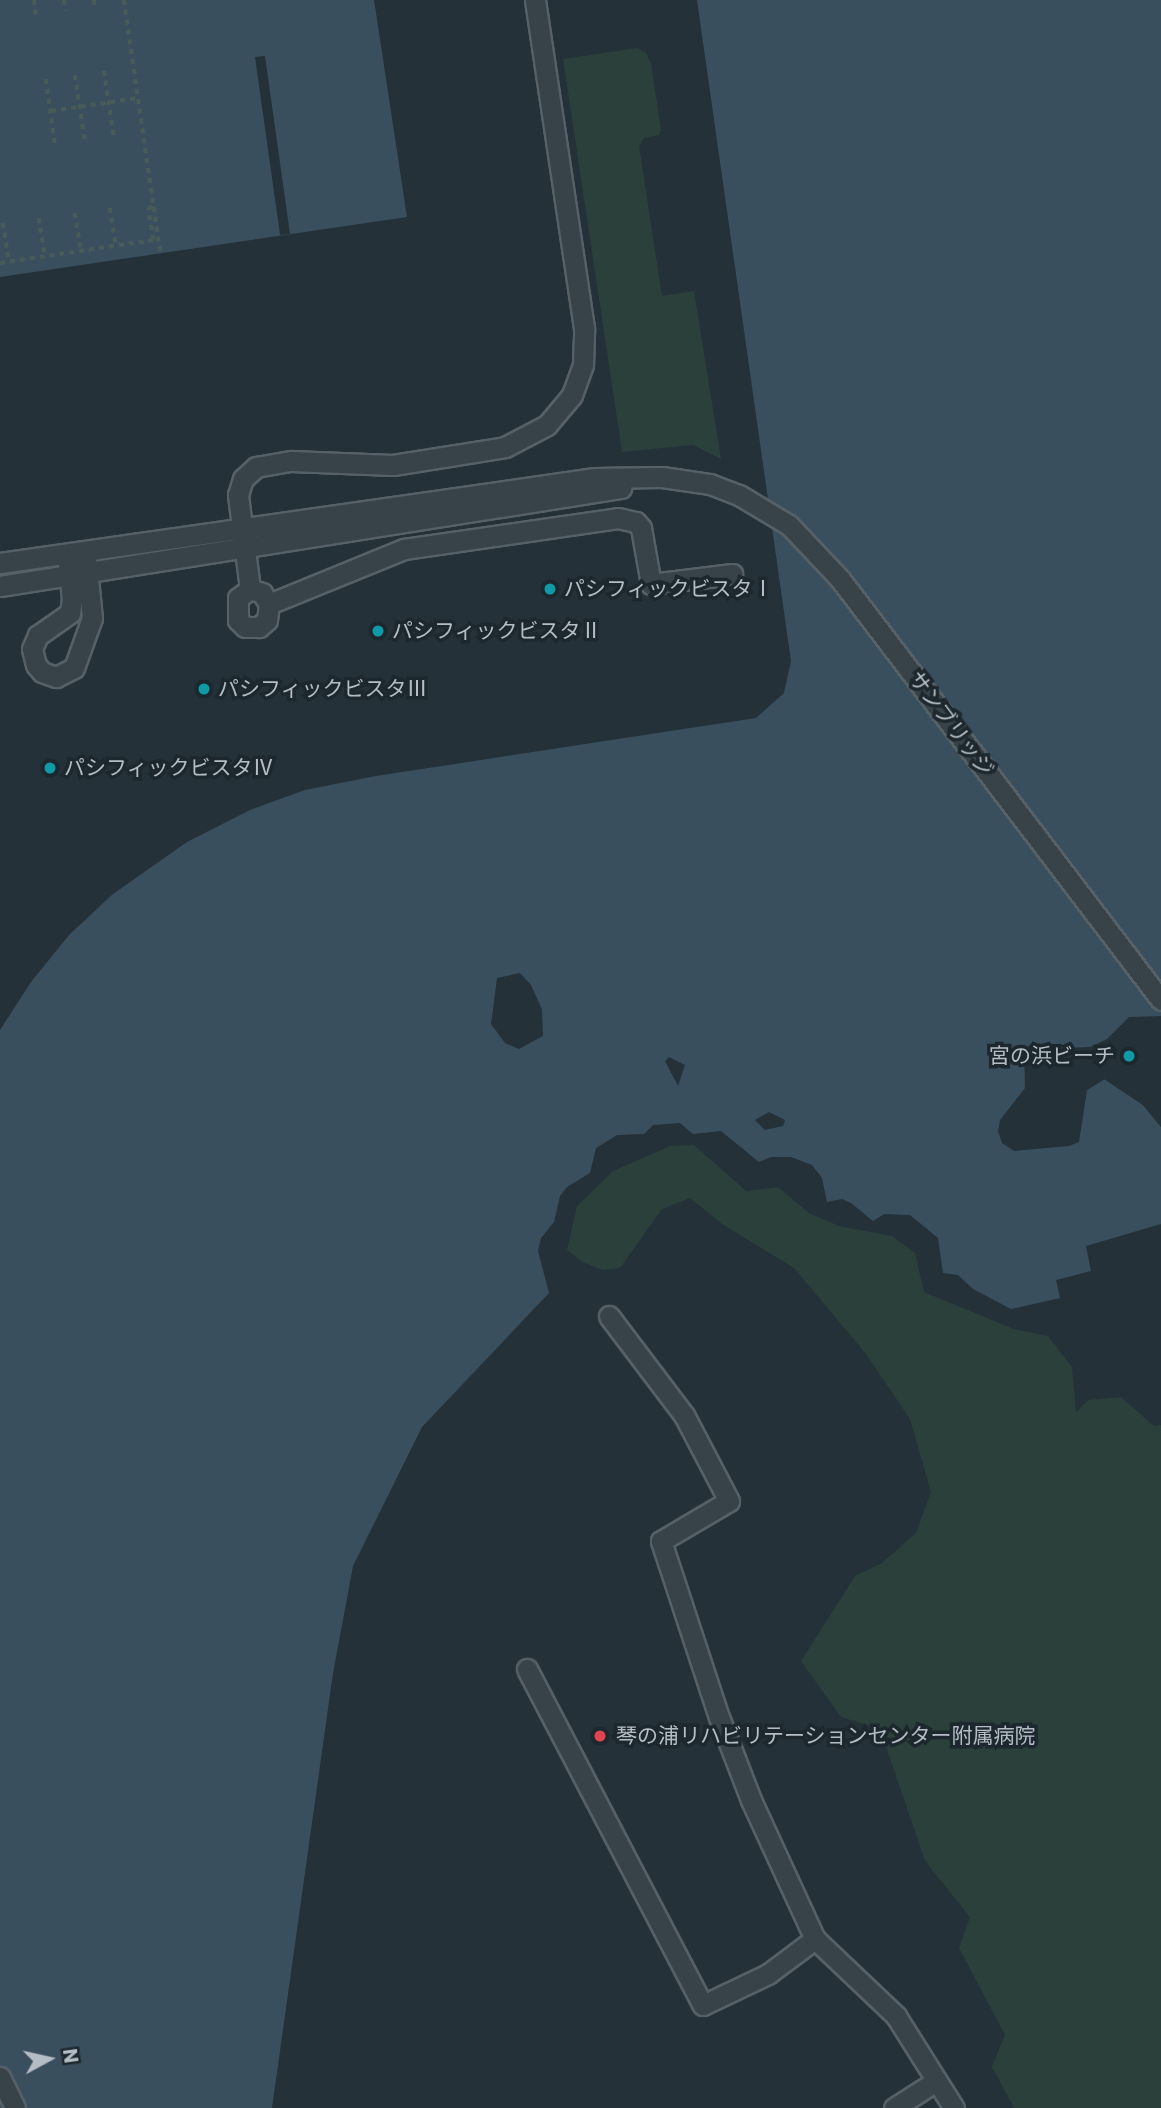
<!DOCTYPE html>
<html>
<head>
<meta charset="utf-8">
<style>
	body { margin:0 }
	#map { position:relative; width:1161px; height:2108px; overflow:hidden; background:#253138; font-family:Poppins,"Noto Sans JP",sans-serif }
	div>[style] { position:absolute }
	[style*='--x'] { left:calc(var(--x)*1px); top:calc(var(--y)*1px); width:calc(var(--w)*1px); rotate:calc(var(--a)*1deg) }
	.green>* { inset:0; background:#2b3f3b }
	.water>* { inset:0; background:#3a4f5e }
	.pier>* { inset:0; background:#253138 }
	.path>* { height:3.5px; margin-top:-1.75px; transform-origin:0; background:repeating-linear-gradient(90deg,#485b59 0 5px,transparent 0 10px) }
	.roads { filter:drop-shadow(2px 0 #566067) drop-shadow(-2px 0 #566067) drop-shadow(0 2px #566067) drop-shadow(0 -2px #566067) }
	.minor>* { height:19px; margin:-9.5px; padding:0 9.5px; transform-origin:9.5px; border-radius:9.5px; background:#384249 }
	.dots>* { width:19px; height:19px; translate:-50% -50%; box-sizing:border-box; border:4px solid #1d272e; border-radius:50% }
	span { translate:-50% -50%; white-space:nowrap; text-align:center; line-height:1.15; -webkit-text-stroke:7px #1d272e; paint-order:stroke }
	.poi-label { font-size:21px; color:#b4bdc5 }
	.left { translate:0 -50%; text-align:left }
	.right { translate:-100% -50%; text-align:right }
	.street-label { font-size:21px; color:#b4bdc5 }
	.north { position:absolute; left:14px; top:2024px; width:70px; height:70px; -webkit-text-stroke:5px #1d272e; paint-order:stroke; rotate:82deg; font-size:19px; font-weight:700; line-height:28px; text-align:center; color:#b4bdc5 }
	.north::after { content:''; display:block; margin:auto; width:24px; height:32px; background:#b4bdc5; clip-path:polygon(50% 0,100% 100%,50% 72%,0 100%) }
</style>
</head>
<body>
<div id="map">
	<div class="green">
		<i style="clip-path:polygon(637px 48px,646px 53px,651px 63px,661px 130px,659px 135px,644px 138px,639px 146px,662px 296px,694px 291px,721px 459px,693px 445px,622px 452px,563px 59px)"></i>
		<i style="clip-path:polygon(694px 1145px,746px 1191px,778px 1187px,809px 1213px,839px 1226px,892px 1236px,915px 1253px,924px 1292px,1014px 1329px,1048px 1336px,1072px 1367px,1076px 1412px,1089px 1400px,1121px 1397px,1154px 1426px,1161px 1425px,1161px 2108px,1014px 2108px,992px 2067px,1005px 2035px,959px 1948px,970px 1917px,925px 1861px,880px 1729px,841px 1717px,801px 1661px,855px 1576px,882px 1563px,916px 1533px,931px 1492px,910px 1419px,866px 1354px,794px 1268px,722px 1224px,690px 1198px,662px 1209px,620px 1268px,603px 1270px,582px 1262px,567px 1250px,577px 1206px,613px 1171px,670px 1146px)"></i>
	</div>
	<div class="water">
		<i style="clip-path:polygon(0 0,374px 0,407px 217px,0 277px)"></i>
		<i style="clip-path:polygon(evenodd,697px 0,1161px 0,1161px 1016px,1129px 1017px,1107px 1039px,1090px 1047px,1024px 1049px,1025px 1088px,1000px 1120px,998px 1131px,1002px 1143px,1014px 1151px,1069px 1146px,1079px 1142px,1087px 1090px,1105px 1079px,1143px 1105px,1161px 1127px,1161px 1224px,1086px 1246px,1091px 1271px,1056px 1280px,1060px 1298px,1011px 1309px,973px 1289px,958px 1275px,943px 1273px,938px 1238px,910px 1215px,884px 1214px,873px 1221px,851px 1203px,842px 1199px,827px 1202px,822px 1178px,812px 1165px,791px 1157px,771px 1157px,759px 1162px,721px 1131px,693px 1134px,680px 1123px,653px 1125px,644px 1134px,617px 1135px,596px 1148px,590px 1173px,567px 1187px,560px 1196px,554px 1222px,541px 1238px,538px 1251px,549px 1293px,422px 1427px,353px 1566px,333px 1673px,272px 2108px,0 2108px,0 1030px,31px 982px,69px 935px,113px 894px,187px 842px,250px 810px,305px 790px,376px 776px,756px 718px,784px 693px,791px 661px,697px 0,520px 973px,531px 985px,542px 1009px,543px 1036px,519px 1049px,505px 1043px,491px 1024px,497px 978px,520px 973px,697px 0,669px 1057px,685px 1065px,678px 1086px,665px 1061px,669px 1057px,697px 0,769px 1112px,785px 1120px,783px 1126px,765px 1130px,755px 1120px,769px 1112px)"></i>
	</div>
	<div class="pier">
		<i style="clip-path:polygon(265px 56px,290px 234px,280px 235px,255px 57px)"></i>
		<i style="clip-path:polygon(1051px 1047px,1072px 1049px,1083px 1051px,1028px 1052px,1029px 1065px,1026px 1065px,1024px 1049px)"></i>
		<i style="clip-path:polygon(1107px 1076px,1146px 1102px,1161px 1120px,1161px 1127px,1143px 1105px,1101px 1077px)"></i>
	</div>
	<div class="path">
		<i style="--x:34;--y:0;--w:15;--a:82"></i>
		<i style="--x:64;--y:0;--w:11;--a:80"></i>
		<i style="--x:94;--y:0;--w:7;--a:82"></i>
		<i style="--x:124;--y:0;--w:209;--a:81.8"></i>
		<i style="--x:104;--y:71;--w:66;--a:81.3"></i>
		<i style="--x:75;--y:75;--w:66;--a:81.3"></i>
		<i style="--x:46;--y:79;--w:66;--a:82.1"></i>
		<i style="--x:51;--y:111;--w:88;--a:-8.5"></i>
		<i style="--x:110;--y:208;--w:38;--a:81"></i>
		<i style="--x:148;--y:208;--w:6;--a:-9"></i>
		<i style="--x:154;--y:207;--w:49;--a:81.9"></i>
		<i style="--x:75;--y:213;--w:38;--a:81"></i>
		<i style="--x:39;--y:218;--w:38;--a:81"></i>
		<i style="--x:3;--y:223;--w:39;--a:81"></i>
		<i style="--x:0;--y:263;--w:155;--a:-8.5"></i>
		<i style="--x:153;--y:240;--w:32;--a:-99"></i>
	</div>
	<div class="roads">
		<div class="minor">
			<i style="--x:68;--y:561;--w:38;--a:84"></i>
			<i style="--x:72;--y:599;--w:14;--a:98"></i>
			<i style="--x:70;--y:613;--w:39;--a:145"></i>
			<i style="--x:38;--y:635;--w:15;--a:113"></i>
			<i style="--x:32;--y:649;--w:16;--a:76"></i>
			<i style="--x:36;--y:665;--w:9;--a:49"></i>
			<i style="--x:42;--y:672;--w:15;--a:20"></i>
			<i style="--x:56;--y:677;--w:20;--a:-27"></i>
			<i style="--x:74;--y:668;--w:53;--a:-70.2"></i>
			<i style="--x:92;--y:618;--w:59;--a:-95.8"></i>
			<i style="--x:0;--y:563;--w:601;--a:-8.13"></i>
			<i style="--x:595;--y:478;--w:67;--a:-0.9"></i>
			<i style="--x:662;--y:477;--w:49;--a:8.3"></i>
			<i style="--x:710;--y:484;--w:31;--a:21"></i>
			<i style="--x:739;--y:495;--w:58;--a:31"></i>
			<i style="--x:789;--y:525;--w:74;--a:46.6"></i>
			<i style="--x:840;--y:579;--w:529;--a:52.68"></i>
			<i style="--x:0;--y:586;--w:629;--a:-8.97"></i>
			<i style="--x:250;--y:589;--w:95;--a:-97.3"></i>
			<i style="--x:238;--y:495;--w:17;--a:-73"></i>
			<i style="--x:243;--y:479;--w:18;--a:-43"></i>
			<i style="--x:256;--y:467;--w:36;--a:-10"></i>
			<i style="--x:291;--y:461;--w:102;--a:2.2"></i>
			<i style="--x:393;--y:465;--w:113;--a:-9.1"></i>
			<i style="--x:505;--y:447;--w:47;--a:-27.6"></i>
			<i style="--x:547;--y:425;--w:39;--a:-50"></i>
			<i style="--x:572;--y:395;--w:33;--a:-70"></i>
			<i style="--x:583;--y:364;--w:36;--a:-88"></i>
			<i style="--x:584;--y:328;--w:332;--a:-98.5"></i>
			<i style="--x:269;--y:604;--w:16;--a:97"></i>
			<i style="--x:267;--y:620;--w:11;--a:139"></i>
			<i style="--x:259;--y:627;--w:14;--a:180"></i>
			<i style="--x:245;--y:627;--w:10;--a:-135"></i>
			<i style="--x:238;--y:620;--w:22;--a:-90"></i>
			<i style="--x:238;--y:598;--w:15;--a:-37"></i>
			<i style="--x:250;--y:589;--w:13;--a:18"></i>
			<i style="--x:262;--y:593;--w:13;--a:58"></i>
			<i style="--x:269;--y:604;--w:146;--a:-22.2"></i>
			<i style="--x:404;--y:549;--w:216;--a:-8.2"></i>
			<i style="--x:618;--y:518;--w:18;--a:13"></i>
			<i style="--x:636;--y:522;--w:8;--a:50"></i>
			<i style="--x:641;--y:528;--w:57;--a:79.9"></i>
			<i style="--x:651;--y:584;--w:82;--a:-7"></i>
			<i style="--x:609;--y:1316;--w:124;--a:52.9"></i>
			<i style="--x:684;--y:1415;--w:97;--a:62.4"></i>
			<i style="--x:729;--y:1501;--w:79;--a:149.5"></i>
			<i style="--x:661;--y:1541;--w:185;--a:71.8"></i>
			<i style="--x:719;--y:1717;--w:89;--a:68.9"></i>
			<i style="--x:751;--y:1800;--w:153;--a:65.3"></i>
			<i style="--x:815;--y:1939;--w:112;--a:43.5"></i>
			<i style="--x:896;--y:2016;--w:109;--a:57.8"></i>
			<i style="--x:527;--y:1669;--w:379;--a:62.4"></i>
			<i style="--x:703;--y:2005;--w:72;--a:-25.5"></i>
			<i style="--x:768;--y:1974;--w:59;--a:-36.7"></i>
			<i style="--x:0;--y:2077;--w:34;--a:64"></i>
			<i style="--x:894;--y:2108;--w:50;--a:-32.7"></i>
		</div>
	</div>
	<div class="dots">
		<i style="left:550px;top:589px;background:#0f9aa8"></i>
		<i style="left:378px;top:631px;background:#0f9aa8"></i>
		<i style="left:204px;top:689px;background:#0f9aa8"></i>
		<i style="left:50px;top:768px;background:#0f9aa8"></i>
		<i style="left:1129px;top:1056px;background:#0f9aa8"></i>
		<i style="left:600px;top:1736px;background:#e0444e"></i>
	</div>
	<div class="poi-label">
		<span class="left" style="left:564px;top:589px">パシフィックビスタⅠ</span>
		<span class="left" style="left:392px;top:631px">パシフィックビスタⅡ</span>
		<span class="left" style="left:218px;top:689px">パシフィックビスタⅢ</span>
		<span class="left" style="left:64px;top:768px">パシフィックビスタⅣ</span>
		<span class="right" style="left:1115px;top:1056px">宮の浜ビーチ</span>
		<span class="left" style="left:616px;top:1736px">琴の浦リハビリテーションセンター附属病院</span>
	</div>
	<div class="street-label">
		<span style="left:951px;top:724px;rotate:53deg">サンブリッジ</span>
	</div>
	<div class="north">N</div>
</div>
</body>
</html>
